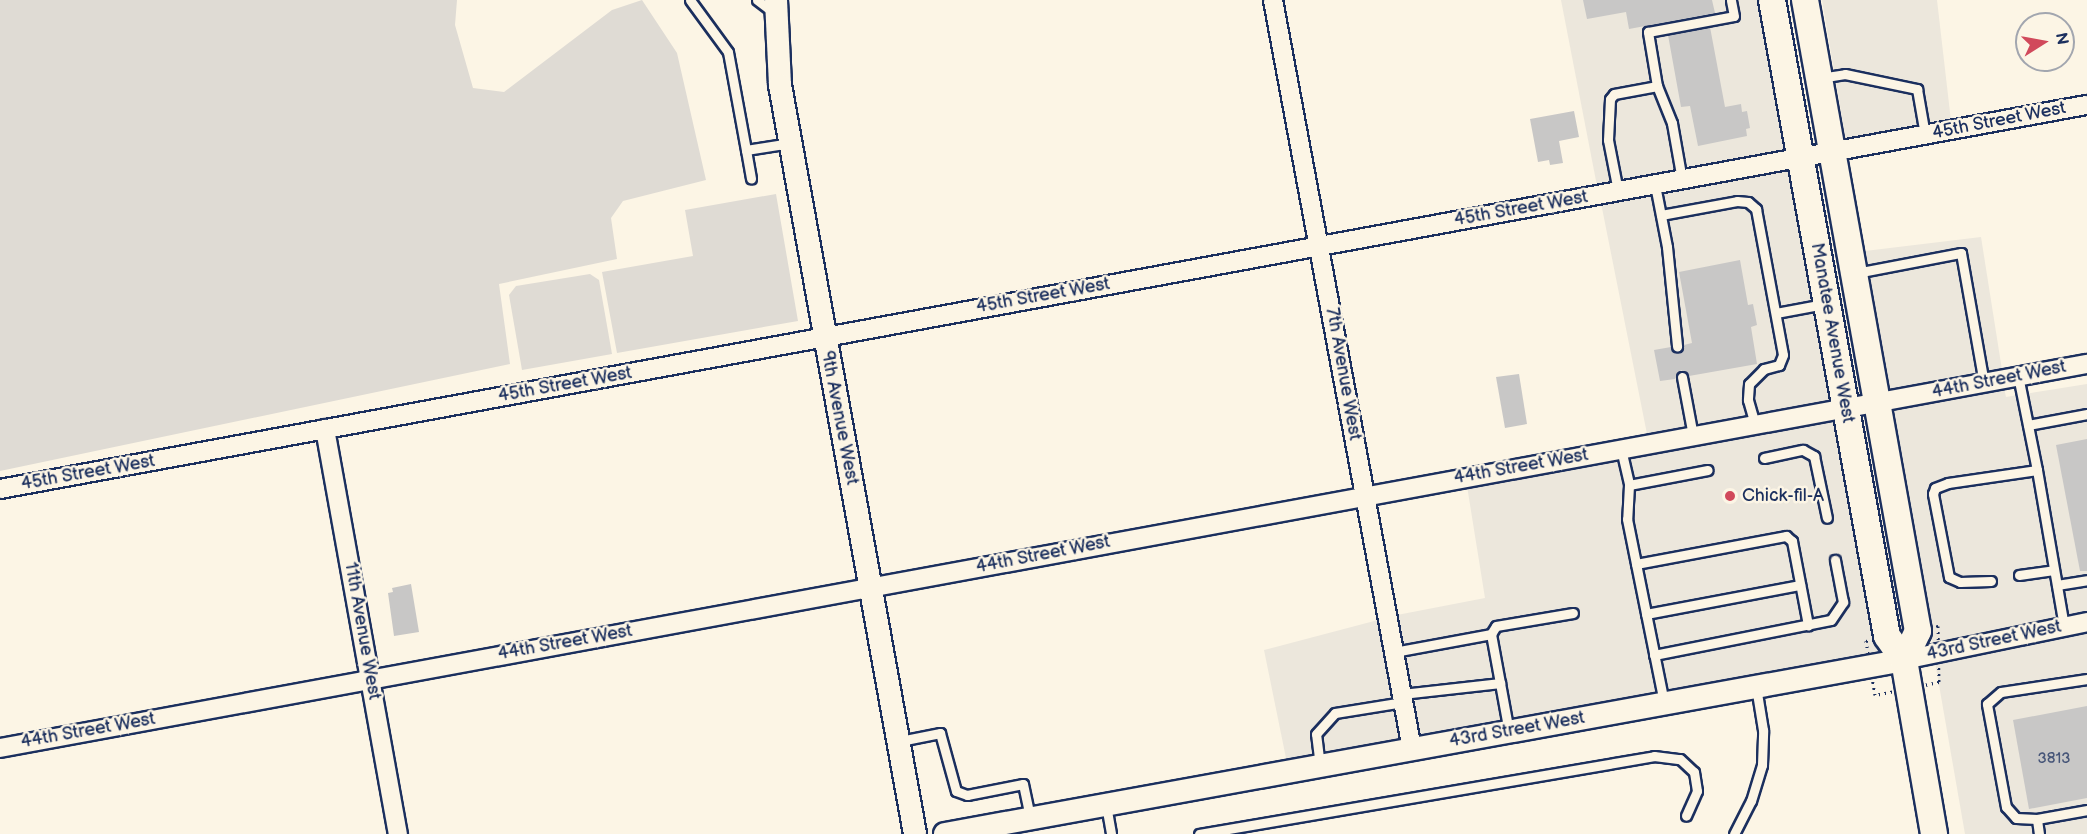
<!DOCTYPE html>
<html>
<head>
<meta charset="utf-8">
<style>
	body { margin:0 }
	#map { position:relative; width:2087px; height:834px; overflow:hidden; background:#fcf5e5; font-family:"Balsamiq Sans",sans-serif }
	div>[style] { position:absolute }
	[style*='--x'] { left:calc(var(--x)*1px); top:calc(var(--y)*1px); width:calc(var(--w)*1px); rotate:calc(var(--a)*1deg) }
	.built>* { inset:0; background:#ece7dc }
	.green>* { inset:0; background:#dfdbd4 }
	.building>* { inset:0; background:#c8c7c6 }
	.path>* { height:3px; margin-top:-1.5px; transform-origin:0; background:repeating-linear-gradient(90deg,#1b2f5e 0 1.5px,transparent 0 6px) }
	.roads { filter:drop-shadow(2px 0 #1b2f5e) drop-shadow(-2px 0 #1b2f5e) drop-shadow(0 2px #1b2f5e) drop-shadow(0 -2px #1b2f5e) }
	.service>* { height:9px; margin:-4.5px; padding:0 4.5px; transform-origin:4.5px; border-radius:4.5px; background:#fcf5e5 }
	.minor>* { height:18px; margin:-9px; padding:0 9px; transform-origin:9px; border-radius:9px; background:#fcf5e5 }
	.tertiary>* { height:22px; margin:-11px; padding:0 11px; transform-origin:11px; border-radius:11px; background:#fcf5e5 }
	.secondary>* { height:26px; margin:-13px; padding:0 13px; transform-origin:13px; border-radius:13px; background:#fcf5e5 }
	.dots>* { width:16px; height:16px; translate:-50% -50%; box-sizing:border-box; border:3px solid #fcf5e5; border-radius:50% }
	span { translate:-50% -50%; white-space:nowrap; text-align:center; line-height:1.15; -webkit-text-stroke:5px #fcf5e5; paint-order:stroke }
	.number-label { font-size:15px; color:#465578 }
	.number-label span { -webkit-text-stroke-width:0 }
	.street-label { font-size:18px; color:#1b2f5e }
	.poi-label { font-size:18px; color:#1b2f5e }
	.left { translate:0 -50%; text-align:left }
	.north { position:absolute; left:2015px; top:12px; width:60px; height:60px; box-sizing:border-box; background:#fcf5e5; border:2px solid #a2a6af; border-radius:50%; rotate:79deg; font-size:16px; font-weight:700; line-height:24px; text-align:center; color:#1b2f5e }
	.north::after { content:''; display:block; margin:auto; width:21px; height:27px; background:#d1495b; clip-path:polygon(50% 0,100% 100%,50% 72%,0 100%) }
</style>
</head>
<body>
<div id="map">
	<div class="built">
		<i style="clip-path:polygon(1561px 0,1761px 0,1789px 151px,1597px 186px)"></i>
		<i style="clip-path:polygon(1822px 0,1937px 0,1951px 121px,1846px 141px)"></i>
		<i style="clip-path:polygon(1793px 168px,1834px 401px,1600px 444px,1647px 434px,1601px 203px)"></i>
		<i style="clip-path:polygon(1981px 237px,2002px 370px,1889px 391px,1865px 251px)"></i>
		<i style="clip-path:polygon(2087px 384px,2087px 613px,1933px 645px,1892px 408px,2004px 388px,2006px 397px)"></i>
		<i style="clip-path:polygon(1838px 418px,1881px 655px,1420px 739px,1397px 615px,1485px 598px,1467px 486px)"></i>
		<i style="clip-path:polygon(1378px 620px,1401px 743px,1287px 763px,1264px 650px)"></i>
		<i style="clip-path:polygon(2087px 631px,2087px 834px,1965px 834px,1935px 662px)"></i>
	</div>
	<div class="green">
		<i style="clip-path:polygon(0 0,457px 0,455px 25px,473px 88px,504px 92px,612px 10px,642px 0,677px 53px,706px 180px,623px 201px,611px 218px,617px 259px,499px 284px,510px 364px,0 471px)"></i>
		<i style="clip-path:polygon(776px 194px,798px 321px,617px 353px,602px 272px,693px 256px,685px 210px)"></i>
		<i style="clip-path:polygon(590px 274px,599px 280px,612px 354px,522px 370px,509px 295px,516px 286px)"></i>
	</div>
	<div class="building">
		<i style="clip-path:polygon(1583px 0,1712px 0,1715px 13px,1629px 29px,1626px 12px,1587px 19px)"></i>
		<i style="clip-path:polygon(1710px 27px,1725px 107px,1741px 104px,1742px 112px,1747px 111px,1750px 128px,1746px 129px,1747px 136px,1698px 146px,1690px 106px,1681px 107px,1668px 35px)"></i>
		<i style="clip-path:polygon(1574px 111px,1579px 137px,1559px 141px,1563px 163px,1550px 165px,1549px 160px,1538px 162px,1530px 119px)"></i>
		<i style="clip-path:polygon(1740px 260px,1748px 305px,1753px 304px,1757px 325px,1751px 327px,1757px 364px,1689px 376px,1681px 370px,1675px 379px,1660px 381px,1654px 350px,1671px 347px,1678px 353px,1684px 345px,1692px 343px,1679px 272px)"></i>
		<i style="clip-path:polygon(1519px 374px,1527px 424px,1505px 428px,1496px 377px)"></i>
		<i style="clip-path:polygon(2087px 439px,2087px 571px,2080px 571px,2056px 445px)"></i>
		<i style="clip-path:polygon(411px 584px,419px 632px,394px 636px,388px 593px,393px 592px,392px 588px)"></i>
		<i style="clip-path:polygon(2087px 706px,2087px 798px,2029px 809px,2013px 720px)"></i>
	</div>
	<div class="path">
		<i style="--x:1938;--y:626;--w:56;--a:89"></i>
		<i style="--x:1939;--y:682;--w:65;--a:168.5"></i>
		<i style="--x:1875;--y:695;--w:55;--a:-99.5"></i>
		<i style="--x:1866;--y:641;--w:74;--a:-11.8"></i>
	</div>
	<div class="roads">
		<div class="service">
			<i style="--x:690;--y:0;--w:64;--a:53.8"></i>
			<i style="--x:728;--y:52;--w:100;--a:79.6"></i>
			<i style="--x:746;--y:150;--w:45;--a:-9"></i>
			<i style="--x:757;--y:0;--w:21;--a:37"></i>
			<i style="--x:1820;--y:78;--w:25;--a:-9"></i>
			<i style="--x:1845;--y:74;--w:74;--a:11.8"></i>
			<i style="--x:1917;--y:89;--w:47;--a:80.1"></i>
			<i style="--x:746;--y:150;--w:29;--a:80"></i>
			<i style="--x:1682;--y:180;--w:58;--a:-100"></i>
			<i style="--x:1672;--y:123;--w:40;--a:-112"></i>
			<i style="--x:1657;--y:86;--w:55;--a:-99.5"></i>
			<i style="--x:1648;--y:32;--w:87;--a:-10.5"></i>
			<i style="--x:1734;--y:16;--w:16;--a:-101"></i>
			<i style="--x:1655;--y:185;--w:63;--a:79"></i>
			<i style="--x:1667;--y:247;--w:100;--a:84.2"></i>
			<i style="--x:1618;--y:191;--w:52;--a:-101.1"></i>
			<i style="--x:1608;--y:140;--w:41;--a:-87.2"></i>
			<i style="--x:1610;--y:99;--w:6;--a:-51"></i>
			<i style="--x:1614;--y:94;--w:44;--a:-10.5"></i>
			<i style="--x:1661;--y:215;--w:77;--a:-10.4"></i>
			<i style="--x:1737;--y:201;--w:11;--a:5"></i>
			<i style="--x:1748;--y:202;--w:11;--a:41"></i>
			<i style="--x:1756;--y:209;--w:148;--a:79.5"></i>
			<i style="--x:1783;--y:355;--w:11;--a:112"></i>
			<i style="--x:1779;--y:365;--w:16;--a:165"></i>
			<i style="--x:1764;--y:369;--w:21;--a:135"></i>
			<i style="--x:1749;--y:384;--w:16;--a:94"></i>
			<i style="--x:1748;--y:400;--w:26;--a:74"></i>
			<i style="--x:1856;--y:273;--w:107;--a:-10.8"></i>
			<i style="--x:1961;--y:253;--w:132;--a:80"></i>
			<i style="--x:1776;--y:313;--w:49;--a:-10.6"></i>
			<i style="--x:1682;--y:377;--w:60;--a:79.4"></i>
			<i style="--x:2028;--y:425;--w:60;--a:-10.6"></i>
			<i style="--x:1621;--y:449;--w:37;--a:77"></i>
			<i style="--x:1629;--y:485;--w:34;--a:93"></i>
			<i style="--x:1627;--y:519;--w:188;--a:78.6"></i>
			<i style="--x:1764;--y:458;--w:40;--a:-12"></i>
			<i style="--x:1803;--y:450;--w:13;--a:29"></i>
			<i style="--x:1814;--y:456;--w:63;--a:78.2"></i>
			<i style="--x:2037;--y:470;--w:158;--a:80.2"></i>
			<i style="--x:1629;--y:485;--w:80;--a:-10.8"></i>
			<i style="--x:1636;--y:564;--w:153;--a:-10.6"></i>
			<i style="--x:1786;--y:536;--w:8;--a:40"></i>
			<i style="--x:1792;--y:541;--w:86;--a:79.2"></i>
			<i style="--x:2019;--y:575;--w:35;--a:-8"></i>
			<i style="--x:1991;--y:581;--w:31;--a:178"></i>
			<i style="--x:1960;--y:582;--w:12;--a:-156"></i>
			<i style="--x:1949;--y:577;--w:85;--a:-100.9"></i>
			<i style="--x:1933;--y:494;--w:6;--a:-72"></i>
			<i style="--x:1935;--y:488;--w:14;--a:-21"></i>
			<i style="--x:1948;--y:483;--w:90;--a:-8.3"></i>
			<i style="--x:2037;--y:470;--w:96;--a:-101.4"></i>
			<i style="--x:2057;--y:585;--w:30;--a:-9"></i>
			<i style="--x:1646;--y:614;--w:157;--a:-10.7"></i>
			<i style="--x:1491;--y:634;--w:9;--a:-58"></i>
			<i style="--x:1496;--y:626;--w:78;--a:-9.6"></i>
			<i style="--x:1394;--y:652;--w:99;--a:-10.5"></i>
			<i style="--x:1491;--y:634;--w:100;--a:79.6"></i>
			<i style="--x:1654;--y:655;--w:180;--a:-11.2"></i>
			<i style="--x:1831;--y:620;--w:22;--a:-56"></i>
			<i style="--x:1843;--y:602;--w:43;--a:-100.8"></i>
			<i style="--x:1402;--y:694;--w:99;--a:-6.4"></i>
			<i style="--x:900;--y:741;--w:41;--a:-11.3"></i>
			<i style="--x:940;--y:733;--w:60;--a:74.6"></i>
			<i style="--x:956;--y:791;--w:12;--a:20"></i>
			<i style="--x:967;--y:795;--w:57;--a:-11.1"></i>
			<i style="--x:1023;--y:784;--w:34;--a:78"></i>
			<i style="--x:1320;--y:766;--w:32;--a:-97"></i>
			<i style="--x:1316;--y:734;--w:28;--a:-48"></i>
			<i style="--x:1335;--y:713;--w:69;--a:-9.2"></i>
			<i style="--x:1106;--y:805;--w:29;--a:80"></i>
			<i style="--x:2037;--y:819;--w:51;--a:-10.2"></i>
			<i style="--x:1199;--y:834;--w:462;--a:-9.7"></i>
			<i style="--x:1654;--y:756;--w:26;--a:7"></i>
			<i style="--x:1680;--y:759;--w:19;--a:43"></i>
			<i style="--x:1694;--y:772;--w:19;--a:81"></i>
			<i style="--x:1697;--y:791;--w:27;--a:114"></i>
			<i style="--x:1734;--y:834;--w:37;--a:-63"></i>
			<i style="--x:1751;--y:801;--w:38;--a:-73"></i>
			<i style="--x:1762;--y:765;--w:35;--a:-88"></i>
			<i style="--x:1763;--y:730;--w:44;--a:-99.2"></i>
			<i style="--x:2039;--y:834;--w:15;--a:-98"></i>
			<i style="--x:2037;--y:819;--w:21;--a:-177"></i>
			<i style="--x:2016;--y:818;--w:15;--a:-132"></i>
			<i style="--x:2006;--y:807;--w:105;--a:-100.5"></i>
			<i style="--x:1987;--y:704;--w:18;--a:-41"></i>
			<i style="--x:2001;--y:692;--w:87;--a:-8.6"></i>
		</div>
		<div class="minor">
			<i style="--x:1273;--y:0;--w:762;--a:79.49"></i>
			<i style="--x:325;--y:429;--w:412;--a:79.8"></i>
			<i style="--x:0;--y:489;--w:2122;--a:-10.43"></i>
			<i style="--x:1904;--y:660;--w:187;--a:-11.7"></i>
			<i style="--x:0;--y:748;--w:2122;--a:-10.43"></i>
		</div>
		<div class="tertiary">
			<i style="--x:776;--y:0;--w:85;--a:87.3"></i>
			<i style="--x:780;--y:85;--w:761;--a:79.78"></i>
			<i style="--x:945;--y:834;--w:975;--a:-10.28"></i>
		</div>
		<div class="secondary">
			<i style="--x:1772;--y:0;--w:646;--a:79.75"></i>
			<i style="--x:1887;--y:636;--w:29;--a:55"></i>
			<i style="--x:1904;--y:660;--w:177;--a:80.2"></i>
			<i style="--x:1805;--y:0;--w:641;--a:79.85"></i>
			<i style="--x:1918;--y:631;--w:32;--a:116"></i>
		</div>
	</div>
	<div class="dots">
		<i style="left:1730px;top:496px;background:#d1495b"></i>
	</div>
	<div class="number-label">
		<span style="left:2054px;top:759px">3813</span>
	</div>
	<div class="street-label">
		<span style="left:1999px;top:121px;rotate:-11deg">45th Street West</span>
		<span style="left:1521px;top:209px;rotate:-10deg">45th Street West</span>
		<span style="left:1043px;top:296px;rotate:-10deg">45th Street West</span>
		<span style="left:1832px;top:333px;rotate:80deg">Manatee Avenue West</span>
		<span style="left:1343px;top:374px;rotate:80deg">7th Avenue West</span>
		<span style="left:1999px;top:380px;rotate:-11deg">44th Street West</span>
		<span style="left:565px;top:385px;rotate:-10deg">45th Street West</span>
		<span style="left:839px;top:418px;rotate:79deg">9th Avenue West</span>
		<span style="left:1521px;top:467px;rotate:-10deg">44th Street West</span>
		<span style="left:88px;top:473px;rotate:-10deg">45th Street West</span>
		<span style="left:1043px;top:555px;rotate:-11deg">44th Street West</span>
		<span style="left:362px;top:631px;rotate:80deg">11th Avenue West</span>
		<span style="left:1994px;top:641px;rotate:-12deg">43rd Street West</span>
		<span style="left:565px;top:643px;rotate:-10deg">44th Street West</span>
		<span style="left:1517px;top:730px;rotate:-10deg">43rd Street West</span>
		<span style="left:88px;top:731px;rotate:-10deg">44th Street West</span>
	</div>
	<div class="poi-label">
		<span class="left" style="left:1742px;top:496px">Chick-fil-A</span>
	</div>
	<div class="north">N</div>
</div>
</body>
</html>
